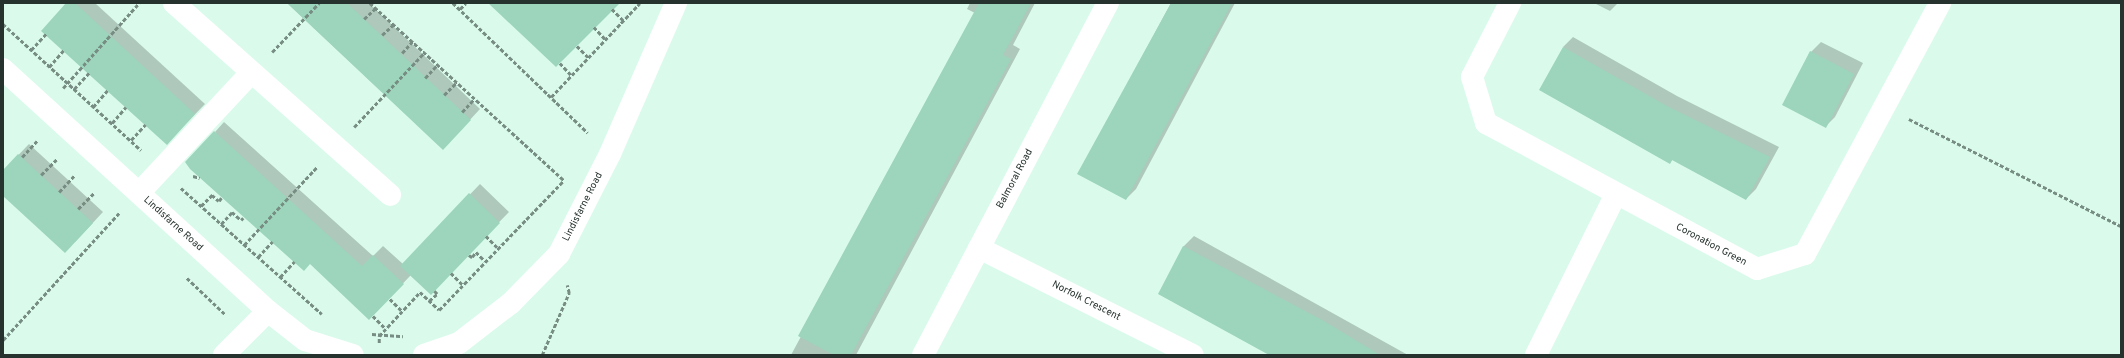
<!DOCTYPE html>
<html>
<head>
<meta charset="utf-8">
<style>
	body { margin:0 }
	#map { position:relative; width:2124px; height:358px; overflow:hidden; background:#dafbec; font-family:Overpass,sans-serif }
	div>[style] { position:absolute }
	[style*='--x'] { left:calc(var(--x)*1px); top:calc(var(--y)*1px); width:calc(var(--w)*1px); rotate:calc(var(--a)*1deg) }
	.shadow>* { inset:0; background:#0003 }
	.building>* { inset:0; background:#9cd5bb }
	.path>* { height:2.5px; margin-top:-1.25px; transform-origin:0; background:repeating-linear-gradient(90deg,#778d83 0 4px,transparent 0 6px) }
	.minor>* { height:22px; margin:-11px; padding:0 11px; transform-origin:11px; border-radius:11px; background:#fff }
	span { translate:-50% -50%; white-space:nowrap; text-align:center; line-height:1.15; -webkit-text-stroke:3.5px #fff; paint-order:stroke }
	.street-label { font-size:10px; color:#26322d }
	.frame { position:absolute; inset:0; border:4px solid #26322d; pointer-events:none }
</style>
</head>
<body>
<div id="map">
	<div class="shadow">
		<i style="clip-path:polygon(67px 3px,95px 3px,205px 104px,177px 133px)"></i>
		<i style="clip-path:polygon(287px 3px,369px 3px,480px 109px,443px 149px)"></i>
		<i style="clip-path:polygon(970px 3px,1035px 3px,1013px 45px,1020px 49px,856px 355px,791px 355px,975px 13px,967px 9px)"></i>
		<i style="clip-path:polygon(1171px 3px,1235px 3px,1136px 189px,1126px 199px,1079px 174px)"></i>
		<i style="clip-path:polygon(1594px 3px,1618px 3px,1610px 11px)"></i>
		<i style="clip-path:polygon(1573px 37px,1677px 96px,1779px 147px,1756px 189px,1746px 199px,1673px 159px,1670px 163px,1563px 47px)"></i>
		<i style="clip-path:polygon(1821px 42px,1863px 63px,1835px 117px,1825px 127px,1811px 52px)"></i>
		<i style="clip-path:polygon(224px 122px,373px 256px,383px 246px,403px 264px,480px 184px,509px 212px,440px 283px,411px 275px,369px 319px,215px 132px)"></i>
		<i style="clip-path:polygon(29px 144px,103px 212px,75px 242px,3px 194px,3px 171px)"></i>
		<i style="clip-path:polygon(1194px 236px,1408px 355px,1273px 355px,1159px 294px,1184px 246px)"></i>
	</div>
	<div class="building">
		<i style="clip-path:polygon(66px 3px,75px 3px,195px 114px,167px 145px,41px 31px)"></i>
		<i style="clip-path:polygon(287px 3px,347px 3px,471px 120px,443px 150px)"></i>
		<i style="clip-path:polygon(488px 3px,620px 3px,556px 67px)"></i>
		<i style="clip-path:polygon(979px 3px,1031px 3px,1003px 55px,1011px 59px,851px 355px,834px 355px,798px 336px)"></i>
		<i style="clip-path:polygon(1171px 3px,1232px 3px,1126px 200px,1077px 174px)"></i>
		<i style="clip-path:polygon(1563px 47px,1667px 106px,1770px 157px,1746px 200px,1672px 160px,1670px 164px,1539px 90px)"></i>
		<i style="clip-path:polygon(1810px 51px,1854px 74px,1826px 128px,1782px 105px)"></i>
		<i style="clip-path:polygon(214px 131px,362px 266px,373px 255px,404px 284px,369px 320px,310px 264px,304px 271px,190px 169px,185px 162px)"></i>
		<i style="clip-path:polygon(18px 154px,93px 223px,65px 253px,3px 196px,3px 170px)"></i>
		<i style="clip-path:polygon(469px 193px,500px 223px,431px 295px,400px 266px)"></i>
		<i style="clip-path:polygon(1183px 246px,1324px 321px,1380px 355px,1269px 355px,1158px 294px)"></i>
	</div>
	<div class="path">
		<i style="--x:370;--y:3;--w:263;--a:42.4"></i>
		<i style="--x:453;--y:3;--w:187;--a:43.9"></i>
		<i style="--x:460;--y:9;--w:8;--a:-45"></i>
		<i style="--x:612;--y:9;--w:16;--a:45"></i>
		<i style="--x:364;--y:19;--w:16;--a:-43"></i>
		<i style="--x:3;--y:24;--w:187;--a:42.4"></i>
		<i style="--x:594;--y:27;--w:16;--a:47"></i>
		<i style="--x:382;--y:35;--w:15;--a:-42"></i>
		<i style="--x:577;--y:46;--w:16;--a:45"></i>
		<i style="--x:31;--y:50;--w:22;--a:-47"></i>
		<i style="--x:272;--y:52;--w:68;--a:-46.2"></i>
		<i style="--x:402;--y:53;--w:15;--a:-48"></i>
		<i style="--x:560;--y:63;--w:16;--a:47"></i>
		<i style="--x:49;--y:67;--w:23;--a:-49"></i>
		<i style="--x:425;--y:78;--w:18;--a:-47"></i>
		<i style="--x:63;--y:88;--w:114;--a:-48.2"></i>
		<i style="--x:74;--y:89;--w:22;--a:-47"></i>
		<i style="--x:444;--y:95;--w:17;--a:-45"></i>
		<i style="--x:551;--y:97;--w:129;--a:-46.6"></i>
		<i style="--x:93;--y:107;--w:23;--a:-49"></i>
		<i style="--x:462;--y:112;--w:18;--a:-47"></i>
		<i style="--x:1909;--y:119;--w:237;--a:26.8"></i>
		<i style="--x:112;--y:123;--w:21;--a:-49"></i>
		<i style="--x:354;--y:127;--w:102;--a:-46.6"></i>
		<i style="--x:131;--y:140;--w:21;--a:-47"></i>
		<i style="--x:22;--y:157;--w:22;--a:-47"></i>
		<i style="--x:41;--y:175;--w:23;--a:-45"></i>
		<i style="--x:193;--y:176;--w:7;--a:16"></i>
		<i style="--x:181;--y:188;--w:189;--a:41.8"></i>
		<i style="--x:59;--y:192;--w:23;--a:-47"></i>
		<i style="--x:201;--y:206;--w:16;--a:-45"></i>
		<i style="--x:212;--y:195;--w:9;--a:41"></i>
		<i style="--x:219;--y:201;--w:4;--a:-56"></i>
		<i style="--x:78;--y:209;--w:23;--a:-45"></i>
		<i style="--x:221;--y:224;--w:16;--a:-47"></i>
		<i style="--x:232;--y:212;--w:12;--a:42"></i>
		<i style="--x:241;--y:220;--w:3;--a:-45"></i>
		<i style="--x:486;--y:236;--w:17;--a:45"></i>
		<i style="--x:244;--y:245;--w:107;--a:-46.9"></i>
		<i style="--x:469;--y:255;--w:4;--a:34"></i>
		<i style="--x:472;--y:257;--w:6;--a:-51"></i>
		<i style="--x:476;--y:252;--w:13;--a:45"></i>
		<i style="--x:258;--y:257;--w:21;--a:-47"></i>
		<i style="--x:451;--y:273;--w:17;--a:45"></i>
		<i style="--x:280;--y:277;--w:21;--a:-47"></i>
		<i style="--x:187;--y:278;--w:52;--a:43.5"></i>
		<i style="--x:390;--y:299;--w:18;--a:45"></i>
		<i style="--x:429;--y:301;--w:11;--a:-41"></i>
		<i style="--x:437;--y:294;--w:4;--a:-135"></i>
		<i style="--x:373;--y:316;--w:18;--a:45"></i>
		<i style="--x:372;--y:334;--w:31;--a:4"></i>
		<i style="--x:3;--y:340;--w:172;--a:-47.6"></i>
		<i style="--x:379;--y:343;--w:7;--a:-90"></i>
		<i style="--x:379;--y:336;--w:60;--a:-47"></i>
		<i style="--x:420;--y:292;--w:26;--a:43"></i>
		<i style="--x:439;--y:310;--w:179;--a:-46.1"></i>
		<i style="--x:542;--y:355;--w:68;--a:-66.5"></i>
		<i style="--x:569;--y:293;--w:8;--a:-104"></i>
	</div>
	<div class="minor">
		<i style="--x:174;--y:3;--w:289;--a:41.6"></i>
		<i style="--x:1510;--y:3;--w:83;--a:117.2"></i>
		<i style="--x:1472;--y:77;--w:48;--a:73.1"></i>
		<i style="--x:1486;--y:123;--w:308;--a:28.3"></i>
		<i style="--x:1757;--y:269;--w:50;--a:-17.4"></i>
		<i style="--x:1805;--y:254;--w:285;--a:-61.7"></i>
		<i style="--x:3;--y:69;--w:359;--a:42.4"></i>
		<i style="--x:268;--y:311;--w:47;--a:38.1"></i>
		<i style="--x:305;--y:340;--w:50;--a:17.4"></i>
		<i style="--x:139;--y:193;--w:164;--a:-47"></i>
		<i style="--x:979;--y:248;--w:239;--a:26.6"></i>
		<i style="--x:224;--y:355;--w:62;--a:-45"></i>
		<i style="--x:424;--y:355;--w:37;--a:-19"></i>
		<i style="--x:459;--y:343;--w:66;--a:-37.6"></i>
		<i style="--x:511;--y:303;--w:69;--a:-45.6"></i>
		<i style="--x:559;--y:254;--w:112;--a:-63"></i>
		<i style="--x:610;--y:154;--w:165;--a:-66.4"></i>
		<i style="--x:923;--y:355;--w:398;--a:-62.3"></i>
		<i style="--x:1536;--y:355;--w:180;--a:-63.6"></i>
	</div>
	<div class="street-label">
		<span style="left:1015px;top:179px;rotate:-62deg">Balmoral Road</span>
		<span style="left:583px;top:207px;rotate:-63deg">Lindisfarne Road</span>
		<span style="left:173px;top:224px;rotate:42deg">Lindisfarne Road</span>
		<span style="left:1711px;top:245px;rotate:28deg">Coronation Green</span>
		<span style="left:1086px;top:301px;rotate:27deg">Norfolk Crescent</span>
	</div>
	<div class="frame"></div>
</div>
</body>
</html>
